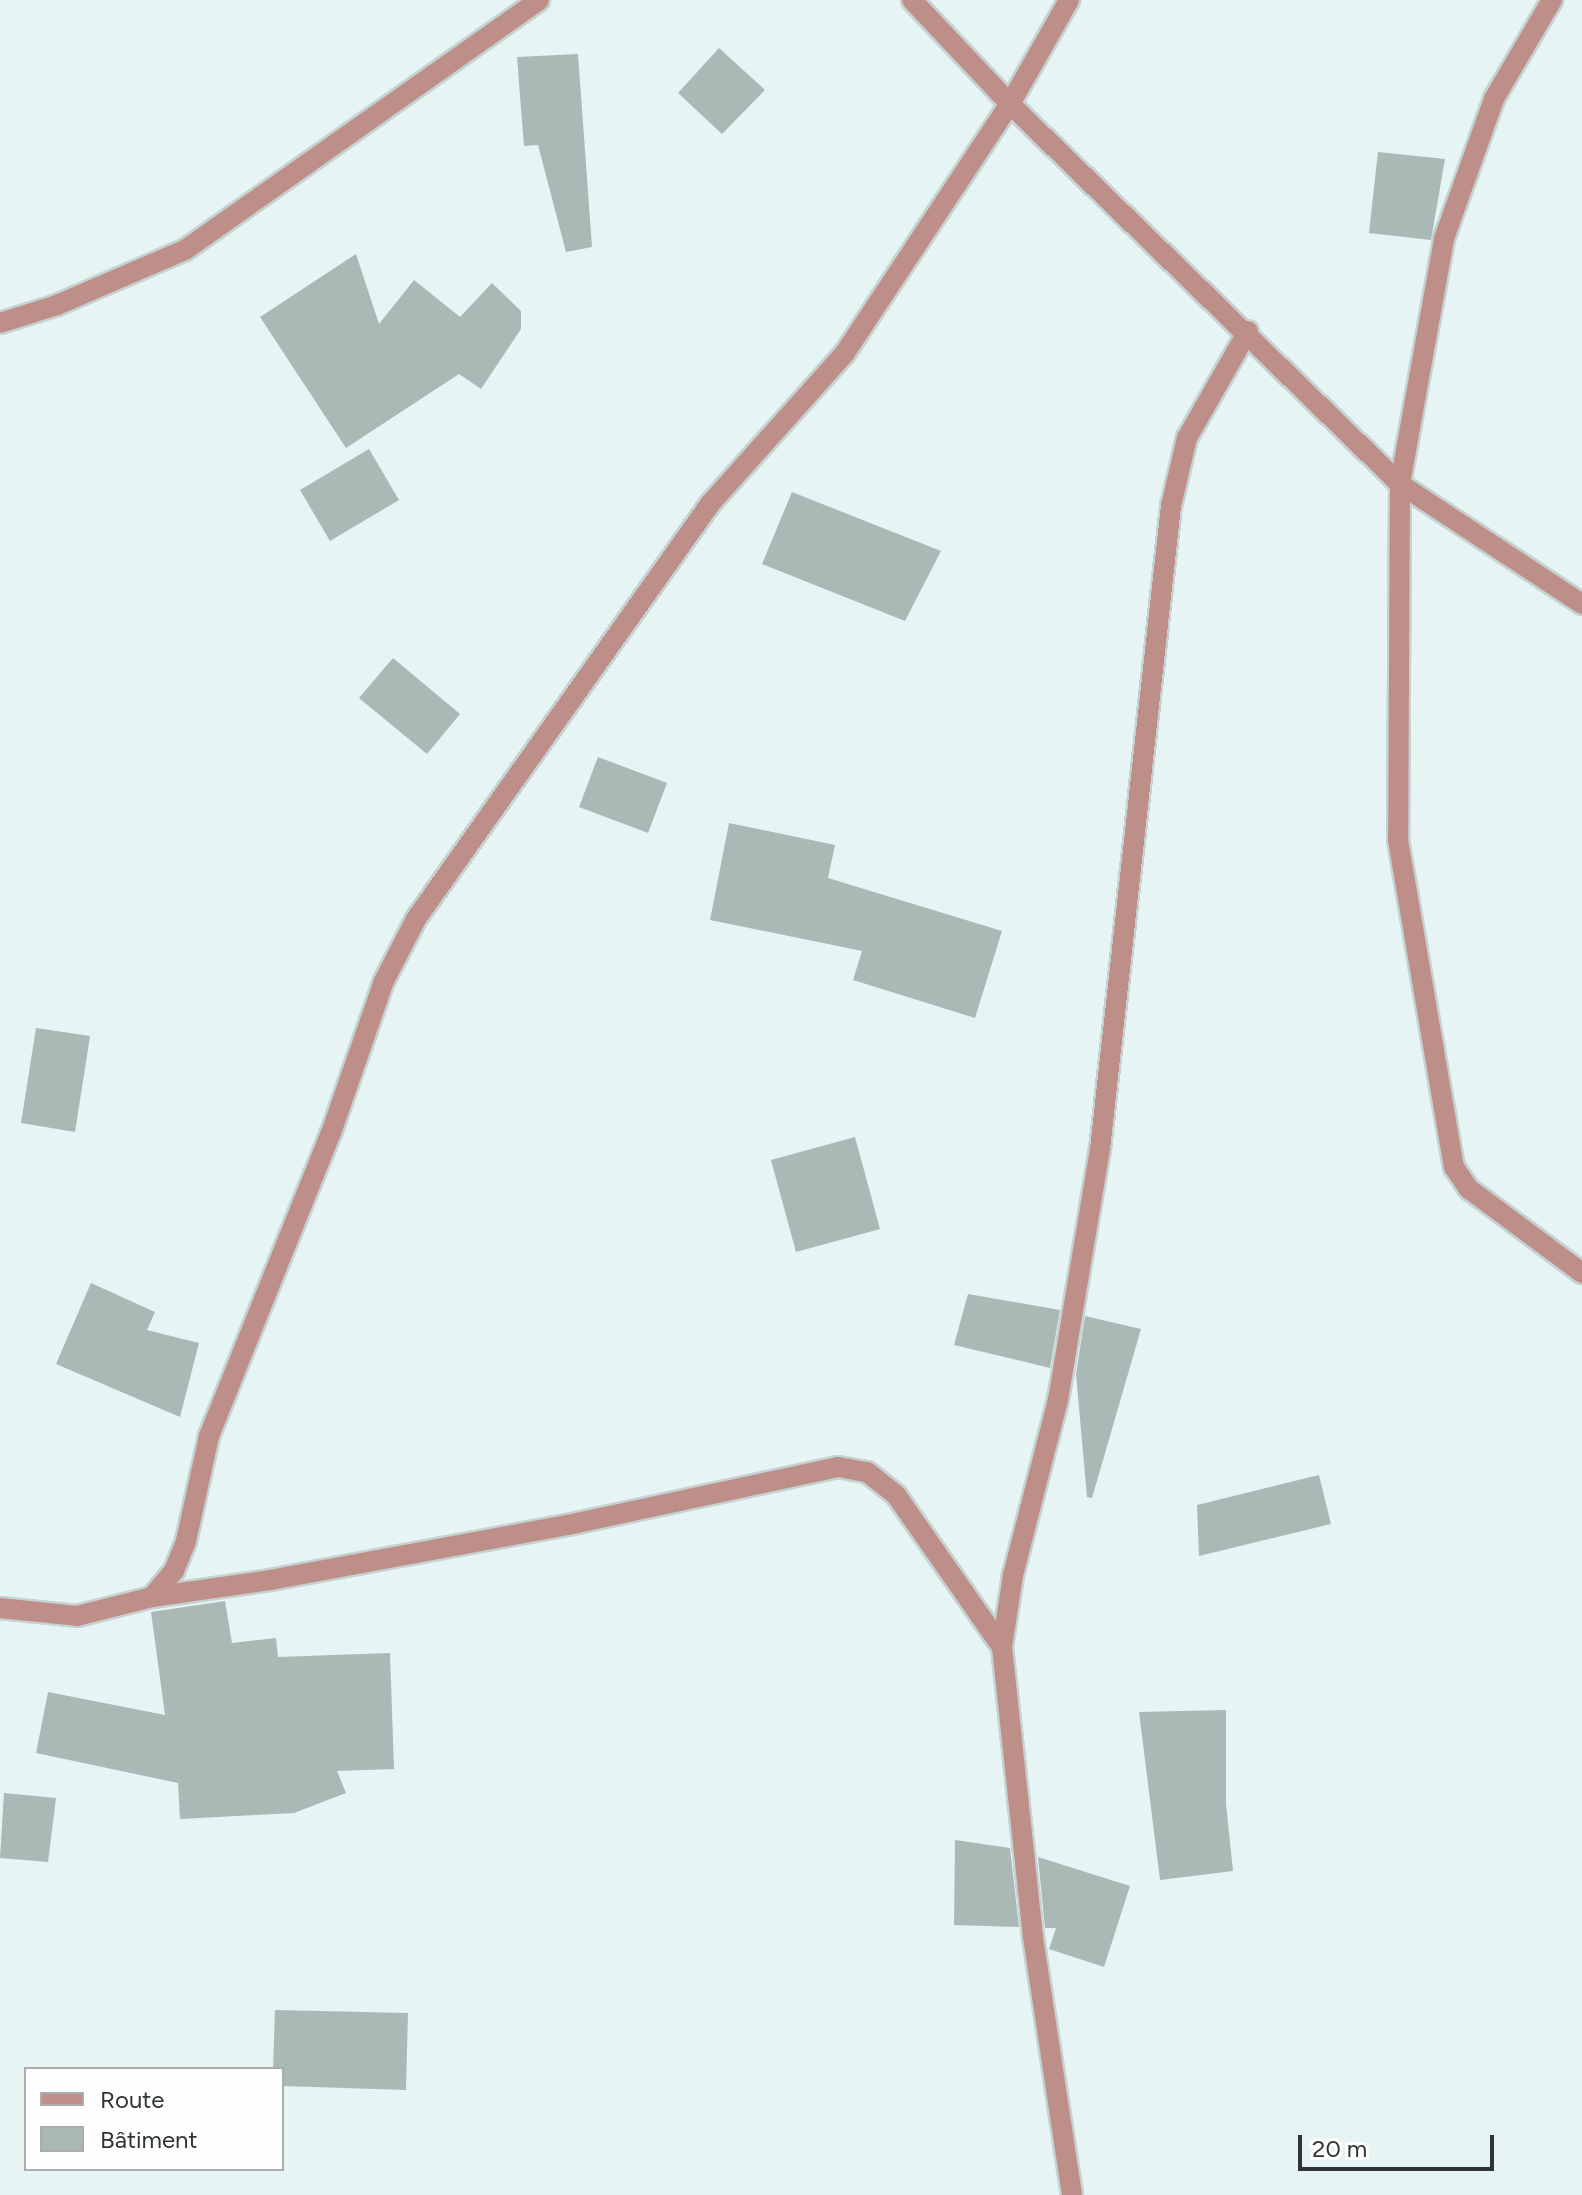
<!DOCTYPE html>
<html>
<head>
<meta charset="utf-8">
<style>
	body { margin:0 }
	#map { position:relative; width:1582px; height:2195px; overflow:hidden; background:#e6f5f3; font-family:Figtree,sans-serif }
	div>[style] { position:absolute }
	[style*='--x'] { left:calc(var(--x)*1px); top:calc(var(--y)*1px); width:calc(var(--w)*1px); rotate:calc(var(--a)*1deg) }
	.building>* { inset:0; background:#aab8b6 }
	.roads { filter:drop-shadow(2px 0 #c5d2d1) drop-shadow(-2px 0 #c5d2d1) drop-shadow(0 2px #c5d2d1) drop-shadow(0 -2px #c5d2d1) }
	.minor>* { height:20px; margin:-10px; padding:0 10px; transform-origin:10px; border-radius:10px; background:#be8e88 }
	span { translate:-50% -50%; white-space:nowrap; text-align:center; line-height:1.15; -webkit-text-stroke:6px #fefefe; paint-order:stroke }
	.legend { position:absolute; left:24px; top:2067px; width:260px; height:104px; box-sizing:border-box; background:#fefefe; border:2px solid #abadad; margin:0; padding:10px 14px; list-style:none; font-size:24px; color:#2f3434 }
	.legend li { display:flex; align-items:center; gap:16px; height:40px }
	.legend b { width:40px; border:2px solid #abadad }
	.scale { position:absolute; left:1298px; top:2135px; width:196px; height:36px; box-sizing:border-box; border:4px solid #2f3434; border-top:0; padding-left:10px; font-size:24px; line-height:28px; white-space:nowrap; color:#2f3434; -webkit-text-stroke:6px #fefefe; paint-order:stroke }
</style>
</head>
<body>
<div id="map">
	<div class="building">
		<i style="clip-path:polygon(719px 48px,765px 90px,722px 134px,678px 93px)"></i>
		<i style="clip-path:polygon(578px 54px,592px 247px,566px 252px,538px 145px,524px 146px,517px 57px)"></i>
		<i style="clip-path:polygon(1378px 152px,1445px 159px,1431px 240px,1369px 233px)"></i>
		<i style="clip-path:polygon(356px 254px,379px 324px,414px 280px,460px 317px,492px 283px,521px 311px,521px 329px,481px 389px,459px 374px,346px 448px,260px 317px)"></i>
		<i style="clip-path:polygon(369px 449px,399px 500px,330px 541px,300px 490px)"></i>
		<i style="clip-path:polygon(792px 492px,941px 551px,905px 621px,762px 564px)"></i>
		<i style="clip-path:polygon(393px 658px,460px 714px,427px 754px,359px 698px)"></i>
		<i style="clip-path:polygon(598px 757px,667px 783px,648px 833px,579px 807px)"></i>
		<i style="clip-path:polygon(729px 823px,835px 845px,828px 878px,1002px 931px,975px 1018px,853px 980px,862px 951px,710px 920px)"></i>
		<i style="clip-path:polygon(36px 1028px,90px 1036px,75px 1132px,21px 1123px)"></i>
		<i style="clip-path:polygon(855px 1137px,880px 1229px,796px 1252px,771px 1160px)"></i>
		<i style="clip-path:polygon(91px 1283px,155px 1312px,147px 1330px,199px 1343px,180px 1417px,56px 1364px)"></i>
		<i style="clip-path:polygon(968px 1294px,1060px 1310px,1050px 1368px,954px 1345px)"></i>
		<i style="clip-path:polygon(1085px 1316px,1141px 1329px,1092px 1498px,1087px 1497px,1076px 1374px)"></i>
		<i style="clip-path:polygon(1319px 1475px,1331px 1524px,1199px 1556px,1197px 1505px)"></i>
		<i style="clip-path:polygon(225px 1601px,232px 1643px,276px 1638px,278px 1657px,390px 1653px,394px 1769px,337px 1771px,346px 1793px,294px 1813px,180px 1819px,178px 1783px,36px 1753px,48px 1692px,165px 1715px,151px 1612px)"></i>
		<i style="clip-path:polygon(1226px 1710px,1226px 1804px,1233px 1871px,1160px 1880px,1139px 1712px)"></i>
		<i style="clip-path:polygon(4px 1793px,56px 1798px,48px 1862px,0 1858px)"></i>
		<i style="clip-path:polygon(955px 1840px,1010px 1848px,1019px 1927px,954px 1925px)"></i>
		<i style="clip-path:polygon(1038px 1857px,1130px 1886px,1104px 1967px,1049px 1949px,1056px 1928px,1045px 1928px)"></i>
		<i style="clip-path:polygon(275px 2010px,408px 2013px,406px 2090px,282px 2086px,282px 2069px,273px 2069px)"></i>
	</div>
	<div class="roads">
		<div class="minor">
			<i style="--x:912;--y:0;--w:143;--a:46.7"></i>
			<i style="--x:1010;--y:104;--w:545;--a:44.26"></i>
			<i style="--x:1400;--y:484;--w:218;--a:33.4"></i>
			<i style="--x:1552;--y:0;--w:115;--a:120.4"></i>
			<i style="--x:1494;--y:99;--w:149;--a:109.7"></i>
			<i style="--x:1444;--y:239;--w:249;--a:100.2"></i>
			<i style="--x:1400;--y:484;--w:356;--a:90.3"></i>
			<i style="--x:1398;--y:840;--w:332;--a:80.3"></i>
			<i style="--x:1454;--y:1167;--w:27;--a:56"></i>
			<i style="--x:1469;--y:1189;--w:141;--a:36.6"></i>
			<i style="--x:0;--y:323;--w:60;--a:-17.5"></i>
			<i style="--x:57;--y:305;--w:139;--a:-23.3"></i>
			<i style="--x:185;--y:250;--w:433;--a:-35.2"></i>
			<i style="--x:152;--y:1597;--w:34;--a:-50"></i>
			<i style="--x:174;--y:1571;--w:32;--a:-68"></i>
			<i style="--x:186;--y:1541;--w:107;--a:-77.6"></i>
			<i style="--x:209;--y:1436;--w:327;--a:-68.1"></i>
			<i style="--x:331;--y:1133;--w:161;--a:-70.8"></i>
			<i style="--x:384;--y:981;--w:70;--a:-62.7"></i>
			<i style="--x:416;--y:919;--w:509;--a:-54.68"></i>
			<i style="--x:710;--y:504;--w:203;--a:-48.2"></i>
			<i style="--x:845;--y:353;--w:299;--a:-56.5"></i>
			<i style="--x:1010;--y:104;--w:120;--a:-60.4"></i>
			<i style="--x:0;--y:1608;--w:77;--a:5.9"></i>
			<i style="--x:77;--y:1616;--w:77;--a:-14.2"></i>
			<i style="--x:152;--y:1597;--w:119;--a:-8.2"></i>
			<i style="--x:270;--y:1580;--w:312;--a:-10.5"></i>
			<i style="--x:577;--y:1523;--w:267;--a:-12.1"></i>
			<i style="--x:838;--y:1467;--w:29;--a:10"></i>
			<i style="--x:867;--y:1472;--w:37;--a:38"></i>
			<i style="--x:896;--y:1495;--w:185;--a:55.1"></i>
			<i style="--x:1072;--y:2195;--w:261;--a:-98.6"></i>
			<i style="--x:1033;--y:1937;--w:292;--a:-96.1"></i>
			<i style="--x:1002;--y:1647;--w:73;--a:-81.3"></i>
			<i style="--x:1013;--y:1575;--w:181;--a:-75.6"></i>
			<i style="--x:1058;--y:1400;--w:254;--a:-80.5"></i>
			<i style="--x:1100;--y:1149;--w:647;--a:-83.7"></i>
			<i style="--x:1171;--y:506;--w:70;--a:-76.8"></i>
			<i style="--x:1187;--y:438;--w:123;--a:-60.3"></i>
		</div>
	</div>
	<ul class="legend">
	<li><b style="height:10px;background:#be8e88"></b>Route</li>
	<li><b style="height:22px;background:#aab8b6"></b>Bâtiment</li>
	</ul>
	<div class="scale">20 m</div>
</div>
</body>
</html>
